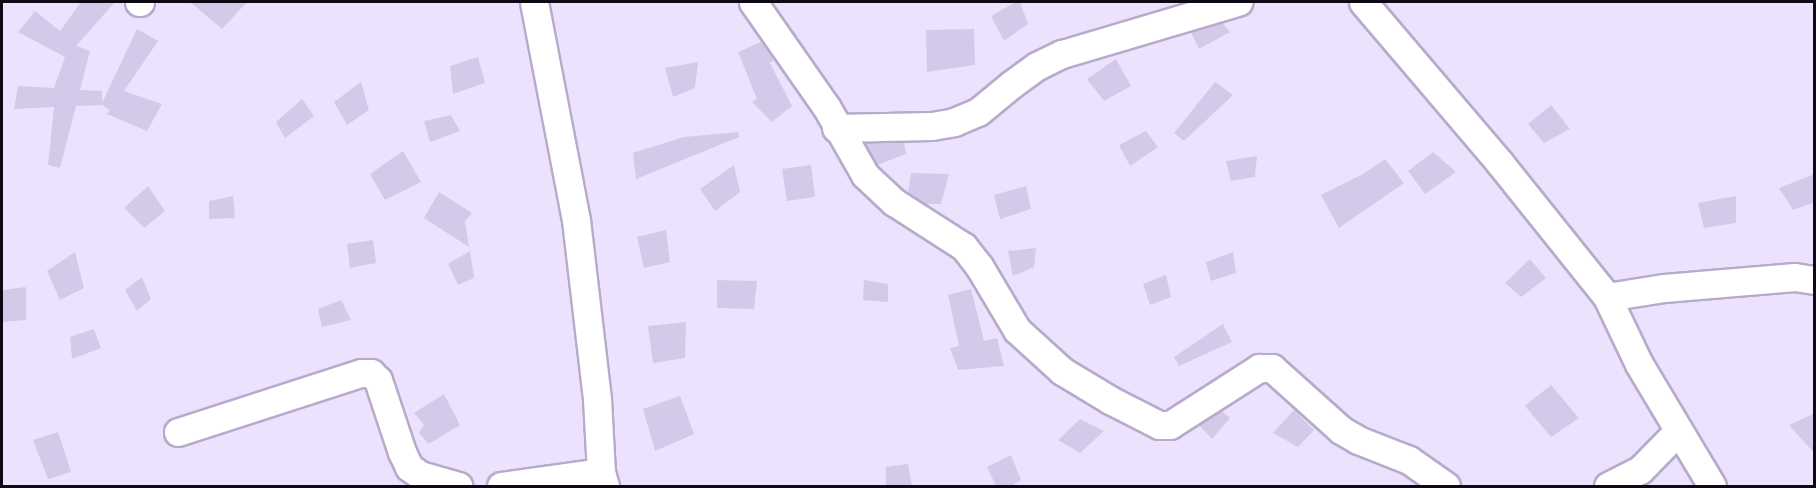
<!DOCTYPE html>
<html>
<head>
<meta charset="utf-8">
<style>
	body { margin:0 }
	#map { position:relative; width:1816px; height:488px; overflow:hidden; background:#ece2fd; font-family:Roboto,sans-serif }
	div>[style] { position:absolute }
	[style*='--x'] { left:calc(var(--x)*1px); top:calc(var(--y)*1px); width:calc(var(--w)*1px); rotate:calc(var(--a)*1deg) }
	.building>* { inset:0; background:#d5c9ea }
	.roads { filter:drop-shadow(2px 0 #b7abcc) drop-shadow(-2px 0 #b7abcc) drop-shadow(0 2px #b7abcc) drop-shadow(0 -2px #b7abcc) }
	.minor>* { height:27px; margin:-13.5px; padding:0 13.5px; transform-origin:13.5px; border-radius:13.5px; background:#fff }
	span { translate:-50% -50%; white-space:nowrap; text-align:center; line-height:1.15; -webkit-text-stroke:4.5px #ece2fd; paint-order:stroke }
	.frame { position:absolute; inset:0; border:3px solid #0e0914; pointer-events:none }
</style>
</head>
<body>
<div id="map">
	<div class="building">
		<i style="clip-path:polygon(81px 2px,115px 2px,76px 46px,90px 51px,80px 90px,102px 91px,102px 103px,137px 29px,158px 41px,124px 91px,162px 104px,147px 131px,107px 114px,110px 110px,102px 105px,76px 106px,60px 168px,48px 165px,54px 107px,14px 109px,18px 86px,54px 88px,65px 57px,18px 32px,35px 11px,60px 31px)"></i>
		<i style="clip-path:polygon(190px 2px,247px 2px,222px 29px)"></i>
		<i style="clip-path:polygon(1016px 2px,1020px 2px,1028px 24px,1004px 41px,991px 16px)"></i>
		<i style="clip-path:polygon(1223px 23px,1230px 32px,1199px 49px,1191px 32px)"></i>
		<i style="clip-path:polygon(974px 29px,975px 65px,927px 72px,926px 30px)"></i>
		<i style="clip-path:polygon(761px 42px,774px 60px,770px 63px,792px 106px,772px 122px,752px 102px,757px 99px,738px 52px)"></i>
		<i style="clip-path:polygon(478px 57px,485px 83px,453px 94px,450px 66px)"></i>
		<i style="clip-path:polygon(1116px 59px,1131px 86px,1104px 101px,1087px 79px)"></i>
		<i style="clip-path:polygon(698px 62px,695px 88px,673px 97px,665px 68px)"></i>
		<i style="clip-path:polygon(361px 82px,369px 110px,347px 125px,334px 102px)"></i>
		<i style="clip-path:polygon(1215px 82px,1233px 95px,1184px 141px,1174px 133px)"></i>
		<i style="clip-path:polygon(302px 99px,314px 116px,285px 138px,276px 122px)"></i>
		<i style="clip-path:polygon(1551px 105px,1570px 129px,1544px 143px,1528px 124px)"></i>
		<i style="clip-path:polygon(451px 115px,460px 131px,430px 142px,424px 121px)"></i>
		<i style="clip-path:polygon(1146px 131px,1158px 147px,1130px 166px,1119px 145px)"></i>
		<i style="clip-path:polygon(738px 132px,739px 137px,636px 179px,633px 153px,684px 137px)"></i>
		<i style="clip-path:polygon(904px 142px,906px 154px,877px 165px,865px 143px)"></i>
		<i style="clip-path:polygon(403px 151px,421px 182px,385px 200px,370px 174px)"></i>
		<i style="clip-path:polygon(1433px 152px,1456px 172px,1425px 194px,1408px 171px)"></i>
		<i style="clip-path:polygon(1257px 156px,1255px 177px,1231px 181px,1226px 161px)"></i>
		<i style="clip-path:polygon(1385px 159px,1404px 183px,1339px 228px,1321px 195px,1363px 174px)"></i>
		<i style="clip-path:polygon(734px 165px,740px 192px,715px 211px,700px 189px)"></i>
		<i style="clip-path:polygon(811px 165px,815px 197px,787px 201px,782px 169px)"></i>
		<i style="clip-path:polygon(911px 173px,949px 174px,941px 204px,926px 204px,908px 192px)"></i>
		<i style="clip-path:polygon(1815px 174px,1815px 202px,1793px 210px,1779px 188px)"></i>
		<i style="clip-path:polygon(148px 186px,165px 211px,144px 228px,124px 208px)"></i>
		<i style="clip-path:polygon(1026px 186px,1031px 209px,1000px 219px,994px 195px)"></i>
		<i style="clip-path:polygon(439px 192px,472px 213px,465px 221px,469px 247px,424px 218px)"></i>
		<i style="clip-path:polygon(233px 196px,235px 218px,209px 219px,209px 201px)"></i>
		<i style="clip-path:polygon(1736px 196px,1736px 223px,1704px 228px,1698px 203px)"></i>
		<i style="clip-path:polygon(666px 230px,670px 262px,644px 268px,637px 237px)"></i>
		<i style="clip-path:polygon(373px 240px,376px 263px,350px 268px,347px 244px)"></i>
		<i style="clip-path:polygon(1036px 248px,1034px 267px,1013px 276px,1008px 251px)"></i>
		<i style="clip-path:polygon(470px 251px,474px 278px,458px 285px,448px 264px)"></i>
		<i style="clip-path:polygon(75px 252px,84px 288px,60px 300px,47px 271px)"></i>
		<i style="clip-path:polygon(1233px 252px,1236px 273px,1211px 281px,1206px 262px)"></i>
		<i style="clip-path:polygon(1530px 259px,1546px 278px,1521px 297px,1505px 283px)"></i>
		<i style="clip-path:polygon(1166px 275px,1171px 297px,1150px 305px,1143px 284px)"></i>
		<i style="clip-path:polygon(142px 277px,151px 299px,137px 311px,125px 290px)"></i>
		<i style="clip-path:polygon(717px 280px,757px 281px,754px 309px,717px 308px)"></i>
		<i style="clip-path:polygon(864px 280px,888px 284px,888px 302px,863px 300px)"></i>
		<i style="clip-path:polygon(26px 287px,26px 320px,2px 322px,2px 290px)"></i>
		<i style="clip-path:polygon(971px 289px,984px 341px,997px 338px,1004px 366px,958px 370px,950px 348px,959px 346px,948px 295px)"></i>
		<i style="clip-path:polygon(341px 300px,351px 320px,322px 327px,318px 309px)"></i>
		<i style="clip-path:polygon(686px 322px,685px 358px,653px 363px,648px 326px)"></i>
		<i style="clip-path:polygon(1223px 324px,1232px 342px,1179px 366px,1174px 357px)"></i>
		<i style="clip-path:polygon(94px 329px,101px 348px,72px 359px,70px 337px)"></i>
		<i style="clip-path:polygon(1551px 385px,1579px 418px,1551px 437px,1525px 406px)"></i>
		<i style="clip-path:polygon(444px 394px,460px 425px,429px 444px,419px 433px,424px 425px,414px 413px)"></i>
		<i style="clip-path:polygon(680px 396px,694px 434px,655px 451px,643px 409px)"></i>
		<i style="clip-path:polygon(1294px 410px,1314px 430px,1298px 447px,1273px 433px)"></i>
		<i style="clip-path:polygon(1222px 411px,1230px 418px,1212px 439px,1199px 425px)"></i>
		<i style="clip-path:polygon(1815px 413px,1815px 454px,1789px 425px)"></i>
		<i style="clip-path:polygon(1080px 419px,1104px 431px,1080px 453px,1058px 440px)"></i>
		<i style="clip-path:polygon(58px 432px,71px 472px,48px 479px,33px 440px)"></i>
		<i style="clip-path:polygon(1011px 455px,1021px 480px,1011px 486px,996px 486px,987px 467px)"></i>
		<i style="clip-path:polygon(908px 464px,912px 486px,886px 486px,886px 467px)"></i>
	</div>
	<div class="roads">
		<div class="minor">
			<i style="--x:139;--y:2;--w:1;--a:0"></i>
			<i style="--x:534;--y:2;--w:222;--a:79.1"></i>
			<i style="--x:576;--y:220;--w:180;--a:83.3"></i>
			<i style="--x:597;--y:399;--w:73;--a:86.9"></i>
			<i style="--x:601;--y:472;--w:15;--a:74"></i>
			<i style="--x:753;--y:2;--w:129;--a:55.1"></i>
			<i style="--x:827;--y:108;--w:77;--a:60.4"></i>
			<i style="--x:865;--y:175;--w:40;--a:43"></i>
			<i style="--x:894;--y:202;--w:83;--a:32.7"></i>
			<i style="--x:964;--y:247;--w:24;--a:52"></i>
			<i style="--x:979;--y:266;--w:74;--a:59.3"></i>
			<i style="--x:1017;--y:330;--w:61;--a:42.3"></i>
			<i style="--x:1062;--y:371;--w:56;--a:31.1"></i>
			<i style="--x:1110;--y:400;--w:55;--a:27"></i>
			<i style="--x:1159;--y:425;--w:11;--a:0"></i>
			<i style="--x:1170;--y:425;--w:106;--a:-32.6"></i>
			<i style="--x:1259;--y:368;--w:13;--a:0"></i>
			<i style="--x:1272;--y:368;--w:93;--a:41.9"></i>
			<i style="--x:1341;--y:430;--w:20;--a:30"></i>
			<i style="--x:1358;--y:440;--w:55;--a:21.4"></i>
			<i style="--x:1409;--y:460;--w:45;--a:35.1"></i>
			<i style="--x:1363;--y:2;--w:210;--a:49.6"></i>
			<i style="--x:1499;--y:162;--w:173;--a:51.3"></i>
			<i style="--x:1607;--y:297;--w:74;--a:64.5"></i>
			<i style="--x:1639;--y:364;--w:142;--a:59.1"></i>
			<i style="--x:836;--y:128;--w:96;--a:-1.2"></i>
			<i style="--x:932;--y:126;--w:22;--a:-10"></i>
			<i style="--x:954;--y:122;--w:26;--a:-23"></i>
			<i style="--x:978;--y:112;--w:44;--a:-39.5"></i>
			<i style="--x:1012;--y:84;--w:31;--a:-36"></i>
			<i style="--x:1037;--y:66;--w:28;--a:-26"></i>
			<i style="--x:1062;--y:54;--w:184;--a:-16.5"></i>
			<i style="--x:1607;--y:297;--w:58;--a:-9"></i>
			<i style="--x:1664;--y:288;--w:131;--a:-4.8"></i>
			<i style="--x:1795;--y:277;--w:19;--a:9"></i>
			<i style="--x:178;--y:432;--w:192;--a:-17.9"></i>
			<i style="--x:361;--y:373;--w:10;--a:0"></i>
			<i style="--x:371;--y:373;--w:10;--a:45"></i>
			<i style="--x:378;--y:380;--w:76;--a:71.6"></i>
			<i style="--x:402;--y:452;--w:17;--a:65"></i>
			<i style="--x:409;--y:467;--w:14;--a:36"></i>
			<i style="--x:420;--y:475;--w:40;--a:16"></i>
			<i style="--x:501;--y:486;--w:101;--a:-8"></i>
			<i style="--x:1608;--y:486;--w:36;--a:-27"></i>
			<i style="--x:1640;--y:470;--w:54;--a:-45.7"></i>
		</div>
	</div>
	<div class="frame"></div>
</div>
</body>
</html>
